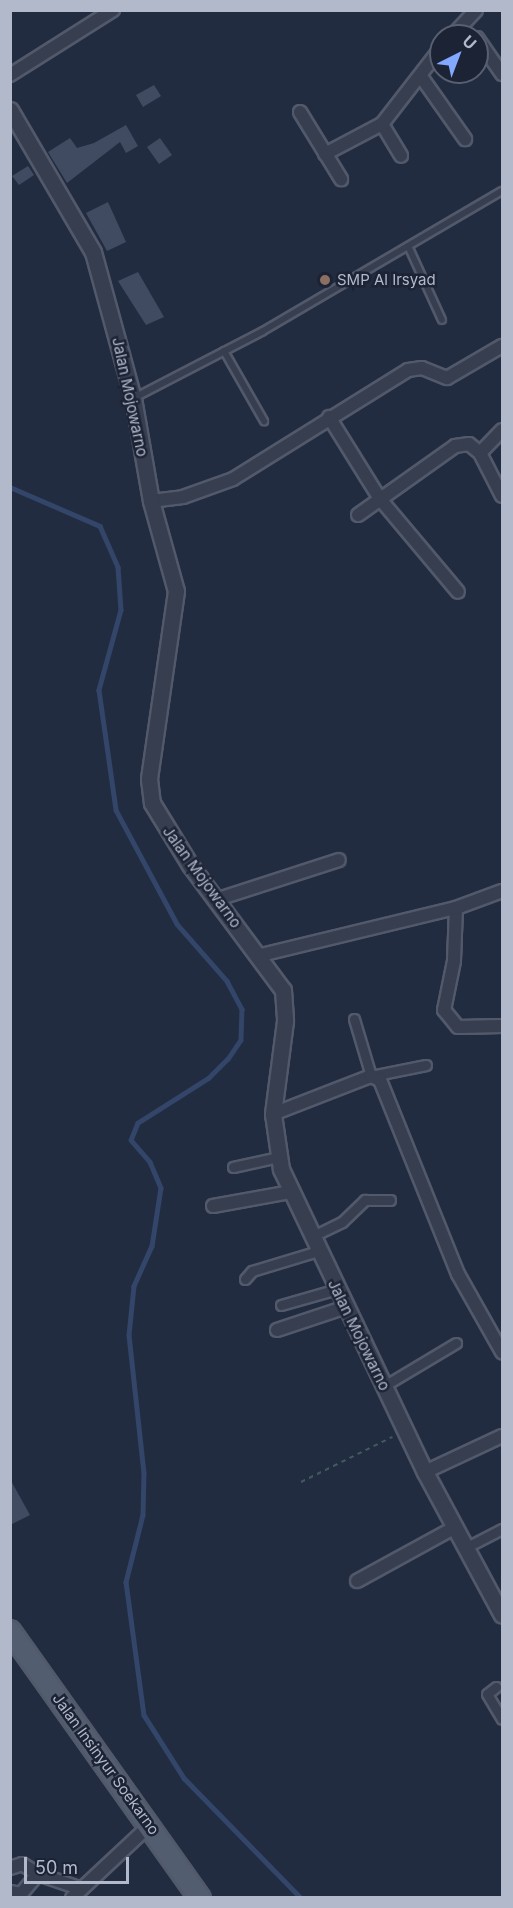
<!DOCTYPE html>
<html>
<head>
<meta charset="utf-8">
<style>
	body { margin:0 }
	#map { position:relative; width:513px; height:1908px; overflow:hidden; background:#212c40; font-family:Inter,sans-serif }
	div>[style] { position:absolute }
	[style*='--x'] { left:calc(var(--x)*1px); top:calc(var(--y)*1px); width:calc(var(--w)*1px); rotate:calc(var(--a)*1deg) }
	.stream>* { height:4.5px; margin:-2.25px; padding:0 2.25px; transform-origin:2.25px; border-radius:2.25px; background:#334568 }
	.building>* { inset:0; background:#404b62 }
	.path>* { height:2px; margin-top:-1px; transform-origin:0; background:repeating-linear-gradient(90deg,#41585e 0 4.5px,transparent 0 9px) }
	.roads { filter:drop-shadow(2px 0 #51596a) drop-shadow(-2px 0 #51596a) drop-shadow(0 2px #51596a) drop-shadow(0 -2px #51596a) }
	.service>* { height:6px; margin:-3px; padding:0 3px; transform-origin:3px; border-radius:3px; background:#363e4f }
	.pedestrian>* { height:9px; margin:-4.5px; padding:0 4.5px; transform-origin:4.5px; border-radius:4.5px; background:#363e4f }
	.minor>* { height:12px; margin:-6px; padding:0 6px; transform-origin:6px; border-radius:6px; background:#363e4f }
	.tertiary>* { height:15px; margin:-7.5px; padding:0 7.5px; transform-origin:7.5px; border-radius:7.5px; background:#363e4f }
	.primary>* { height:20px; margin:-10px; padding:0 10px; transform-origin:10px; border-radius:10px; background:#535d70 }
	.dots>* { width:16px; height:16px; translate:-50% -50%; box-sizing:border-box; border:3px solid #1b2334; border-radius:50% }
	span { translate:-50% -50%; white-space:nowrap; text-align:center; line-height:1.15; -webkit-text-stroke:5px #1b2334; paint-order:stroke }
	.poi-label { font-size:15px; color:#b1b9ca }
	.left { translate:0 -50%; text-align:left }
	.street-label { font-size:15px; color:#b1b9ca }
	.frame { position:absolute; inset:0; border:12px solid #b1b9ca; pointer-events:none }
	.north { position:absolute; left:429px; top:24px; width:60px; height:60px; box-sizing:border-box; background:#1b2334; border:2px solid #575f70; border-radius:50%; rotate:42deg; font-size:16px; font-weight:700; line-height:24px; text-align:center; color:#b1b9ca }
	.north::after { content:''; display:block; margin:auto; width:21px; height:27px; background:#82a8ff; clip-path:polygon(50% 0,100% 100%,50% 72%,0 100%) }
	.scale { position:absolute; left:24px; top:1857px; width:105px; height:27px; box-sizing:border-box; border:3px solid #b1b9ca; border-top:0; padding-left:8px; font-size:18px; line-height:21px; white-space:nowrap; color:#b1b9ca; -webkit-text-stroke:4px #1b2334; paint-order:stroke }
</style>
</head>
<body>
<div id="map">
	<div class="stream">
		<i style="--x:10;--y:487;--w:98;--a:23.4"></i>
		<i style="--x:100;--y:526;--w:45;--a:66.3"></i>
		<i style="--x:118;--y:567;--w:43;--a:86"></i>
		<i style="--x:121;--y:610;--w:83;--a:105.4"></i>
		<i style="--x:99;--y:690;--w:121;--a:81.9"></i>
		<i style="--x:116;--y:810;--w:129;--a:61.8"></i>
		<i style="--x:177;--y:924;--w:76;--a:48.7"></i>
		<i style="--x:227;--y:981;--w:32;--a:62"></i>
		<i style="--x:242;--y:1009;--w:31;--a:92"></i>
		<i style="--x:241;--y:1040;--w:23;--a:124"></i>
		<i style="--x:228;--y:1059;--w:27;--a:135"></i>
		<i style="--x:209;--y:1078;--w:84;--a:147.6"></i>
		<i style="--x:138;--y:1123;--w:18;--a:112"></i>
		<i style="--x:131;--y:1140;--w:29;--a:49"></i>
		<i style="--x:150;--y:1162;--w:28;--a:67"></i>
		<i style="--x:161;--y:1188;--w:59;--a:98.8"></i>
		<i style="--x:152;--y:1246;--w:44;--a:114.2"></i>
		<i style="--x:134;--y:1286;--w:49;--a:95.8"></i>
		<i style="--x:129;--y:1335;--w:138;--a:83.8"></i>
		<i style="--x:144;--y:1472;--w:43;--a:91.3"></i>
		<i style="--x:143;--y:1515;--w:69;--a:104.2"></i>
		<i style="--x:126;--y:1582;--w:134;--a:82.3"></i>
		<i style="--x:144;--y:1715;--w:75;--a:57.6"></i>
		<i style="--x:184;--y:1778;--w:168;--a:45.7"></i>
	</div>
	<div class="building">
		<i style="clip-path:polygon(154px 85px,161px 96px,143px 107px,136px 95px)"></i>
		<i style="clip-path:polygon(126px 125px,138px 146px,126px 153px,120px 142px,67px 183px,48px 152px,70px 138px,77px 148px,94px 143px)"></i>
		<i style="clip-path:polygon(160px 138px,172px 155px,159px 164px,147px 147px)"></i>
		<i style="clip-path:polygon(28px 166px,34px 175px,19px 185px,12px 176px)"></i>
		<i style="clip-path:polygon(108px 202px,126px 242px,107px 251px,86px 213px)"></i>
		<i style="clip-path:polygon(138px 272px,164px 317px,146px 325px,118px 281px)"></i>
		<i style="clip-path:polygon(10px 1479px,30px 1515px,10px 1525px)"></i>
	</div>
	<div class="path">
		<i style="--x:301;--y:1482;--w:102;--a:-26.3"></i>
	</div>
	<div class="roads">
		<div class="service">
			<i style="--x:409;--y:248;--w:79;--a:65.4"></i>
			<i style="--x:224;--y:351;--w:81;--a:60.3"></i>
			<i style="--x:134;--y:398;--w:145;--a:-27.4"></i>
			<i style="--x:263;--y:331;--w:277;--a:-30.4"></i>
		</div>
		<div class="pedestrian">
			<i style="--x:354;--y:1019;--w:59;--a:73.4"></i>
			<i style="--x:371;--y:1076;--w:56;--a:-11.3"></i>
			<i style="--x:233;--y:1167;--w:46;--a:-12.5"></i>
			<i style="--x:311;--y:1237;--w:34;--a:-26"></i>
			<i style="--x:342;--y:1222;--w:32;--a:-44"></i>
			<i style="--x:365;--y:1200;--w:25;--a:0"></i>
			<i style="--x:245;--y:1279;--w:11;--a:-49"></i>
			<i style="--x:252;--y:1271;--w:69;--a:-16.9"></i>
			<i style="--x:281;--y:1305;--w:58;--a:-15.9"></i>
			<i style="--x:384;--y:1386;--w:84;--a:-30.8"></i>
			<i style="--x:465;--y:1548;--w:42;--a:-27.2"></i>
			<i style="--x:496;--y:1687;--w:11;--a:142"></i>
			<i style="--x:487;--y:1694;--w:29;--a:59"></i>
		</div>
		<div class="minor">
			<i style="--x:452;--y:36;--w:35;--a:-47"></i>
			<i style="--x:477;--y:38;--w:44;--a:55.2"></i>
			<i style="--x:10;--y:75;--w:122;--a:-32.3"></i>
			<i style="--x:422;--y:78;--w:75;--a:54.8"></i>
			<i style="--x:300;--y:112;--w:79;--a:58.5"></i>
			<i style="--x:382;--y:124;--w:37;--a:59"></i>
			<i style="--x:325;--y:154;--w:64;--a:-27.8"></i>
			<i style="--x:382;--y:124;--w:96;--a:-52.2"></i>
			<i style="--x:329;--y:417;--w:97;--a:58.1"></i>
			<i style="--x:380;--y:499;--w:121;--a:50"></i>
			<i style="--x:480;--y:453;--w:48;--a:62.9"></i>
			<i style="--x:151;--y:501;--w:32;--a:-7"></i>
			<i style="--x:183;--y:497;--w:53;--a:-19.8"></i>
			<i style="--x:233;--y:479;--w:206;--a:-31.9"></i>
			<i style="--x:408;--y:370;--w:14;--a:-8"></i>
			<i style="--x:422;--y:368;--w:27;--a:22"></i>
			<i style="--x:447;--y:378;--w:64;--a:-30.2"></i>
			<i style="--x:358;--y:515;--w:119;--a:-35.4"></i>
			<i style="--x:455;--y:446;--w:14;--a:-8"></i>
			<i style="--x:469;--y:444;--w:14;--a:39"></i>
			<i style="--x:480;--y:453;--w:32;--a:-46"></i>
			<i style="--x:215;--y:900;--w:130;--a:-17.9"></i>
			<i style="--x:456;--y:908;--w:53;--a:92.2"></i>
			<i style="--x:454;--y:961;--w:50;--a:101.5"></i>
			<i style="--x:444;--y:1010;--w:22;--a:51"></i>
			<i style="--x:458;--y:1027;--w:44;--a:-1.3"></i>
			<i style="--x:261;--y:955;--w:201;--a:-13.6"></i>
			<i style="--x:456;--y:908;--w:49;--a:-20.3"></i>
			<i style="--x:273;--y:1114;--w:105;--a:-21.2"></i>
			<i style="--x:371;--y:1076;--w:10;--a:24"></i>
			<i style="--x:380;--y:1080;--w:209;--a:68.1"></i>
			<i style="--x:458;--y:1274;--w:90;--a:60.6"></i>
			<i style="--x:213;--y:1206;--w:78;--a:-10.3"></i>
			<i style="--x:277;--y:1330;--w:73;--a:-18.4"></i>
			<i style="--x:425;--y:1472;--w:85;--a:-25.1"></i>
			<i style="--x:357;--y:1581;--w:111;--a:-28.7"></i>
			<i style="--x:10;--y:1868;--w:13;--a:-18"></i>
			<i style="--x:22;--y:1864;--w:19;--a:32"></i>
			<i style="--x:10;--y:1892;--w:11;--a:10"></i>
			<i style="--x:21;--y:1894;--w:26;--a:-50"></i>
			<i style="--x:38;--y:1874;--w:43;--a:18.9"></i>
			<i style="--x:72;--y:1898;--w:107;--a:-43.1"></i>
		</div>
		<div class="tertiary">
			<i style="--x:10;--y:110;--w:164;--a:59.7"></i>
			<i style="--x:93;--y:252;--w:151;--a:74.7"></i>
			<i style="--x:133;--y:398;--w:105;--a:80.1"></i>
			<i style="--x:151;--y:501;--w:93;--a:74.5"></i>
			<i style="--x:176;--y:591;--w:190;--a:98.2"></i>
			<i style="--x:149;--y:779;--w:24;--a:83"></i>
			<i style="--x:152;--y:803;--w:73;--a:58.5"></i>
			<i style="--x:190;--y:865;--w:156;--a:53.4"></i>
			<i style="--x:283;--y:990;--w:31;--a:86"></i>
			<i style="--x:285;--y:1021;--w:94;--a:97.4"></i>
			<i style="--x:273;--y:1114;--w:56;--a:81.7"></i>
			<i style="--x:281;--y:1169;--w:335;--a:64.6"></i>
			<i style="--x:425;--y:1472;--w:162;--a:61.7"></i>
		</div>
		<div class="primary">
			<i style="--x:10;--y:1631;--w:328;--a:54.6"></i>
		</div>
	</div>
	<div class="dots">
		<i style="left:325px;top:280px;background:#8d6e63"></i>
	</div>
	<div class="poi-label">
		<span class="left" style="left:337px;top:280px">SMP Al Irsyad</span>
	</div>
	<div class="street-label">
		<span style="left:130px;top:397px;rotate:78deg">Jalan Mojowarno</span>
		<span style="left:202px;top:877px;rotate:54deg">Jalan Mojowarno</span>
		<span style="left:359px;top:1335px;rotate:64deg">Jalan Mojowarno</span>
		<span style="left:106px;top:1764px;rotate:54deg">Jalan Insinyur Soekarno</span>
	</div>
	<div class="frame"></div>
	<div class="north">U</div>
	<div class="scale">50 m</div>
</div>
</body>
</html>
